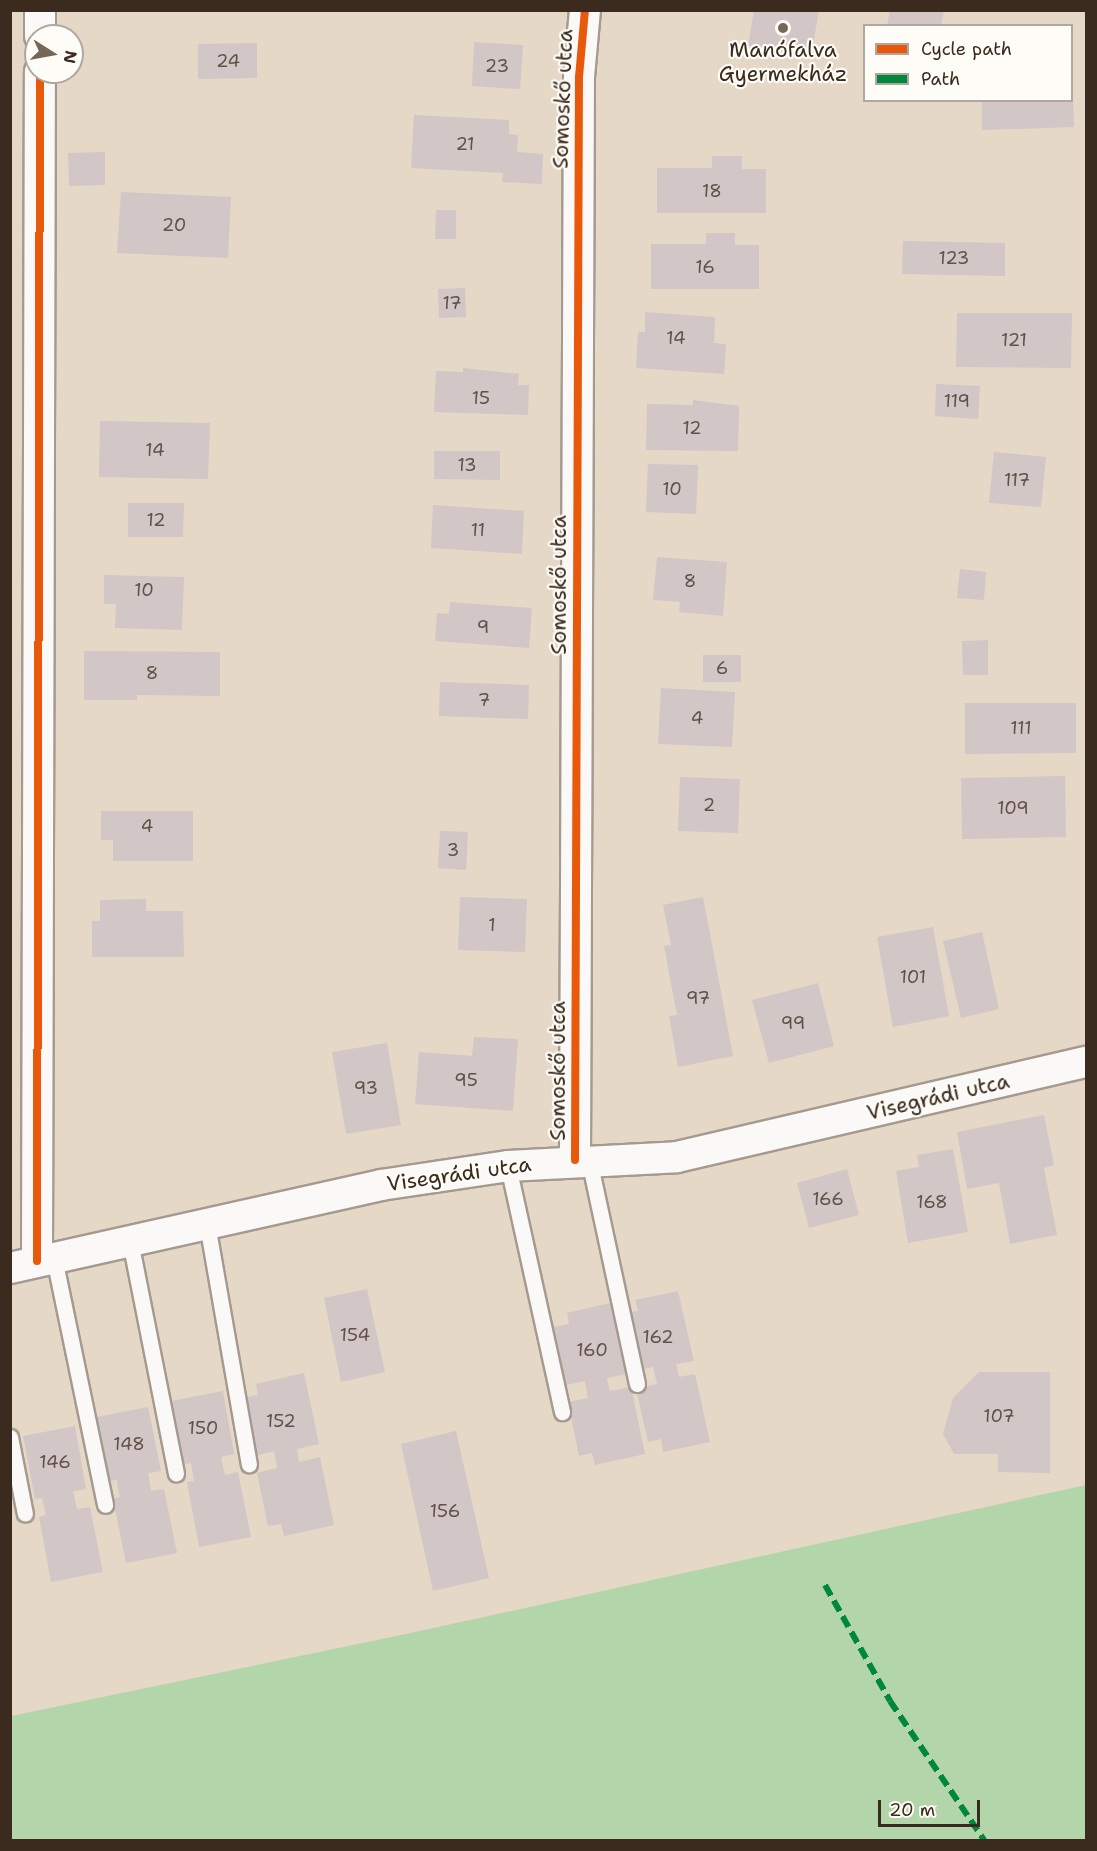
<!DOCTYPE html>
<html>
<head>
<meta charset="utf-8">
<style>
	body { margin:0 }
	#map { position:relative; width:1097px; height:1851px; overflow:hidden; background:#e5d8c7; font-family:"Shantell Sans",sans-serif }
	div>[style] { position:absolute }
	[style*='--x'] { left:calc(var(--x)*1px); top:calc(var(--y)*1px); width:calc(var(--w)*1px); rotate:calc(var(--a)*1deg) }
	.green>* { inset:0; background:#b2d6aa }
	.building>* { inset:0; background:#d2c6c6 }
	.roads { filter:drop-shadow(2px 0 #a49a8f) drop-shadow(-2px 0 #a49a8f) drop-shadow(0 2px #a49a8f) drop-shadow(0 -2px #a49a8f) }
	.lane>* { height:15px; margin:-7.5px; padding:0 7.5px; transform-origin:7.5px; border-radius:7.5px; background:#fbf9f7 }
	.street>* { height:30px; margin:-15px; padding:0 15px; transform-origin:15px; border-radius:15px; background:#fbf9f7 }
	.quiet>* { height:6px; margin-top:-3px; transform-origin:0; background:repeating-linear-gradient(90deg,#00873e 0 12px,transparent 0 18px) }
	.cycleway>* { height:8px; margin:-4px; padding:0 4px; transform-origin:4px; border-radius:4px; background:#e8590c }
	.dots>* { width:16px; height:16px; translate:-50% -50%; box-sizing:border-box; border:3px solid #fdfcf7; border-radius:50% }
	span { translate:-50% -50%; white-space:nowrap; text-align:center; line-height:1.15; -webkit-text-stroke:4.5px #fdfcf7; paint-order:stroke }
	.number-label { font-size:18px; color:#615148 }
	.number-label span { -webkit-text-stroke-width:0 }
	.poi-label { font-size:21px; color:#3b2a1e }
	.street-label { font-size:21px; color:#3b2a1e }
	.frame { position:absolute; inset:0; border:12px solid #3b2a1e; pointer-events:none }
	.legend { position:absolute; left:863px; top:24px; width:210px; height:78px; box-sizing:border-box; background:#fdfcf7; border:2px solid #afa8a0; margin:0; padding:8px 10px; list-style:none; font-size:18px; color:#3b2a1e }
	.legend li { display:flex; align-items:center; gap:12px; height:30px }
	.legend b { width:30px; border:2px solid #afa8a0 }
	.north { position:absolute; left:24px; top:24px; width:60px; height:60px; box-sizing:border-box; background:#fdfcf7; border:2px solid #afa8a0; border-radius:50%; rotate:101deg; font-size:16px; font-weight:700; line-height:24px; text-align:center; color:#3b2a1e }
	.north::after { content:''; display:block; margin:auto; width:21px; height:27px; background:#766759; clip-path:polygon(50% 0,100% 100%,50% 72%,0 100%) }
	.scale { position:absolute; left:878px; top:1800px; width:102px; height:27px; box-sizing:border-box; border:3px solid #3b2a1e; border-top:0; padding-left:8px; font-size:18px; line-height:21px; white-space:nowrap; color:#3b2a1e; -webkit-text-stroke:4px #fdfcf7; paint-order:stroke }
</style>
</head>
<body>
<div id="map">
	<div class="green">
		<i style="clip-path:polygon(1086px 1485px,1086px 1840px,11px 1840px,11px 1716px,406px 1634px)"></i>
	</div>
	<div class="building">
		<i style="clip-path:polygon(754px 10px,819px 10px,811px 57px,748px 46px)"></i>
		<i style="clip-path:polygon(890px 10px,944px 10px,941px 26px,887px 26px)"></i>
		<i style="clip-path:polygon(474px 42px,523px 45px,520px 89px,472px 86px)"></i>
		<i style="clip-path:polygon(257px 43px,257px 78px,198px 79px,198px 44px)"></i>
		<i style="clip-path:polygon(982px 100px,1073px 100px,1074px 127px,982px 130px)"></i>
		<i style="clip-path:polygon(414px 115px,509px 120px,509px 134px,518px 135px,517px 152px,543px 154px,542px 184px,502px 182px,503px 173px,411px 168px)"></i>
		<i style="clip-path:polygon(105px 152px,105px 185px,69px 186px,68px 153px)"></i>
		<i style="clip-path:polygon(712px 156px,742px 156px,742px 169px,766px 169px,766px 213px,657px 213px,657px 168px,712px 168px)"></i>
		<i style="clip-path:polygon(121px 192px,231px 197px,228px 258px,117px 253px)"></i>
		<i style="clip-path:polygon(436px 210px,456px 210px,456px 239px,435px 239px)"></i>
		<i style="clip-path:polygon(706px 233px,735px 233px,735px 245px,759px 245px,759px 289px,651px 289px,651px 244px,706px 244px)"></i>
		<i style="clip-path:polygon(903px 241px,1005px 243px,1005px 276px,902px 274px)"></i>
		<i style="clip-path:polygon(465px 288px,466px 317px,439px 318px,438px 289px)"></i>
		<i style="clip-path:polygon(645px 312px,715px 317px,714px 343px,726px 344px,724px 374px,636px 368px,638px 332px,645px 332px)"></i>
		<i style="clip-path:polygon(957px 313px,1072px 313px,1071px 368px,956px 367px)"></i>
		<i style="clip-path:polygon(463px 368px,519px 374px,518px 385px,529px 385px,528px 415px,434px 412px,436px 371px,463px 372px)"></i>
		<i style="clip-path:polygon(936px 384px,980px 386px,978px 419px,935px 416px)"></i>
		<i style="clip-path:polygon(693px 400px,739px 406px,738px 451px,646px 450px,647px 404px,693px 405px)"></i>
		<i style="clip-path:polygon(100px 421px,210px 423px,208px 479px,99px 477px)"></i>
		<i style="clip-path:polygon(434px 451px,500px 451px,500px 480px,434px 479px)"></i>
		<i style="clip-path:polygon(994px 452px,1046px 457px,1041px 507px,989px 503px)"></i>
		<i style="clip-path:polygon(648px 464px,698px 465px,696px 514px,646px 512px)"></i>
		<i style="clip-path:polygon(128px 503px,184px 503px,183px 537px,128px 537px)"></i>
		<i style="clip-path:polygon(433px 505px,524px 511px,522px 554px,431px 548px)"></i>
		<i style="clip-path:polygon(657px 557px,727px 562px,723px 616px,679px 612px,680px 602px,653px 600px)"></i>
		<i style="clip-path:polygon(960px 569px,986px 572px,984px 600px,957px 598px)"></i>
		<i style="clip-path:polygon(104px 575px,184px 577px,182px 630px,115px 628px,116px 604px,104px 604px)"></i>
		<i style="clip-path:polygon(450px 602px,532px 608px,529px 648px,435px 641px,437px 613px,449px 614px)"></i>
		<i style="clip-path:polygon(988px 640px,988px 675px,963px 675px,962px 641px)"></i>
		<i style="clip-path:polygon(84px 651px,220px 652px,220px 696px,137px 695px,137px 700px,84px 700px)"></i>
		<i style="clip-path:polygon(703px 655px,741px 655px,741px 682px,703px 682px)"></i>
		<i style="clip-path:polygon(440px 682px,529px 685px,528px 719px,439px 716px)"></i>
		<i style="clip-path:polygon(661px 688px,735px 692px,732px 747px,658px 744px)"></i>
		<i style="clip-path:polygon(965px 703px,1076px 703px,1076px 753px,965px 754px)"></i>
		<i style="clip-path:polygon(1065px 776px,1066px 837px,962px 839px,961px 778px)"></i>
		<i style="clip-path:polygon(680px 777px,740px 779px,738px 833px,678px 831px)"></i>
		<i style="clip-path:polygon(101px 811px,193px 811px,193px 861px,113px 861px,113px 840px,101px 840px)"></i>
		<i style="clip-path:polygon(440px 831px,468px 832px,466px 870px,438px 868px)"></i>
		<i style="clip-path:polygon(460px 897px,527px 899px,525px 952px,458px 950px)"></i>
		<i style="clip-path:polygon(703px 897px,733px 1056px,678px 1067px,669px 1016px,677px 1015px,664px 946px,671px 945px,663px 905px)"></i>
		<i style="clip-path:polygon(146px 899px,146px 911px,183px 911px,184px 957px,92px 957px,92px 921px,100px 921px,100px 900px)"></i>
		<i style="clip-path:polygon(933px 927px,949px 1016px,893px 1027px,877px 937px)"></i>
		<i style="clip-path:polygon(982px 932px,999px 1009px,961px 1018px,943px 941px)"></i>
		<i style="clip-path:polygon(818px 983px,834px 1046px,769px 1063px,752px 1000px)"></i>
		<i style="clip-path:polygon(474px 1037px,518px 1039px,513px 1111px,415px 1104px,419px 1052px,472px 1056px)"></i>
		<i style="clip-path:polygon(387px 1043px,401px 1125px,346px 1134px,332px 1052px)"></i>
		<i style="clip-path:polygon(1044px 1115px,1054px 1165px,1044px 1168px,1057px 1235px,1010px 1244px,999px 1183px,967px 1189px,957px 1132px)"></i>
		<i style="clip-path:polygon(953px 1149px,968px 1232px,908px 1243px,896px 1171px,919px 1167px,917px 1155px)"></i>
		<i style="clip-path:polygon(847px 1169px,859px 1215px,809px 1228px,797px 1183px)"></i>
		<i style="clip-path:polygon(367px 1289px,385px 1372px,341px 1382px,324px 1298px)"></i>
		<i style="clip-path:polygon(678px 1291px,694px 1361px,676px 1364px,679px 1377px,695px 1374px,710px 1442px,663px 1452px,661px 1439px,648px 1442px,636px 1389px,657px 1384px,653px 1367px,634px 1371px,622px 1314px,638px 1311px,635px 1300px)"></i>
		<i style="clip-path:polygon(615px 1302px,630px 1373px,607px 1378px,608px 1384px,610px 1391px,631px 1387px,645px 1454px,595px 1465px,592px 1453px,579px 1456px,568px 1402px,588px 1398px,585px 1381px,566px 1385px,554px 1327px,569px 1324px,567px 1313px)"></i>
		<i style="clip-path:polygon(979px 1372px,1050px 1372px,1050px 1473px,998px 1472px,998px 1454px,954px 1454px,943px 1434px,953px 1398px)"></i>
		<i style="clip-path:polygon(304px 1373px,319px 1444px,297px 1449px,299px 1462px,320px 1457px,334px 1525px,284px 1536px,281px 1524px,268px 1526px,257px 1473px,277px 1468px,274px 1451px,255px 1456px,243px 1398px,258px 1395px,256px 1384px)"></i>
		<i style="clip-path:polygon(223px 1391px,234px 1454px,221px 1457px,225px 1475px,238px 1472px,251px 1537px,199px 1547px,187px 1482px,194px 1481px,191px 1463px,183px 1464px,171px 1401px)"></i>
		<i style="clip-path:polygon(148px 1407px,161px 1471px,148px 1473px,151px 1491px,164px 1489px,177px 1553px,126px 1563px,113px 1499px,120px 1497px,118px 1488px,117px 1480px,109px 1481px,97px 1417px)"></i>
		<i style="clip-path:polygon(75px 1426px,86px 1489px,73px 1491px,77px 1509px,90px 1507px,103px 1572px,51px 1582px,39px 1517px,46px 1515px,44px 1506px,42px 1498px,35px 1499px,23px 1436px)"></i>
		<i style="clip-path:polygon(456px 1431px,489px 1578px,433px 1591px,401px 1444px)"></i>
	</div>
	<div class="roads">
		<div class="lane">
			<i style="--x:589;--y:1160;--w:229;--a:77.9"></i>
			<i style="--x:508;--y:1166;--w:252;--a:77.6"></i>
			<i style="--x:207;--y:1224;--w:244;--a:80.1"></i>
			<i style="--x:130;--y:1241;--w:237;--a:78.8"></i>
			<i style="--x:54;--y:1258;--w:252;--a:78.3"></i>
			<i style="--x:10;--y:1437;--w:78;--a:79"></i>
		</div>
		<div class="street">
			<i style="--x:40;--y:36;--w:26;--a:-90"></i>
			<i style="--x:575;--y:1160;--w:1083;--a:-89.79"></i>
			<i style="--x:579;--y:77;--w:67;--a:-84.9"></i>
			<i style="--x:37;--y:1261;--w:1189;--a:-89.86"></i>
			<i style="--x:10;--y:1268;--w:380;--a:-12.6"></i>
			<i style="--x:381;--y:1185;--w:128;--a:-8.5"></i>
			<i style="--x:508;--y:1166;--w:169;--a:-3"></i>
			<i style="--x:677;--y:1157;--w:420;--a:-13.1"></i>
		</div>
	</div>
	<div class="quiet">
		<i style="--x:825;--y:1585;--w:133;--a:60.7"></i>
		<i style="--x:890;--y:1701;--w:168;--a:55.9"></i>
	</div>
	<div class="cycleway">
		<i style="--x:575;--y:1160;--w:1083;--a:-89.79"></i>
		<i style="--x:579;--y:77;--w:67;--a:-84.9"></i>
		<i style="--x:37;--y:1261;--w:1189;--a:-89.86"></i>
	</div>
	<div class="dots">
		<i style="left:783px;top:28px;background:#766759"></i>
	</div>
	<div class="number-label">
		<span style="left:228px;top:61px">24</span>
		<span style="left:497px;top:66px">23</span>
		<span style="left:465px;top:144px">21</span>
		<span style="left:712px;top:191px">18</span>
		<span style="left:174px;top:225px">20</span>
		<span style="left:954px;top:258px">123</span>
		<span style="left:705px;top:267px">16</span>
		<span style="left:452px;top:303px">17</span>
		<span style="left:676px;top:338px">14</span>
		<span style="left:1014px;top:340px">121</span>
		<span style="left:481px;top:398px">15</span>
		<span style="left:957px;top:401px">119</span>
		<span style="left:692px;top:428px">12</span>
		<span style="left:155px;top:450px">14</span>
		<span style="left:467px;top:465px">13</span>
		<span style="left:1017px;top:480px">117</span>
		<span style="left:672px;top:489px">10</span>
		<span style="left:156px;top:520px">12</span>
		<span style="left:478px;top:530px">11</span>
		<span style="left:690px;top:581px">8</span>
		<span style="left:144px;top:590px">10</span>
		<span style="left:483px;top:627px">9</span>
		<span style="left:722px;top:668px">6</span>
		<span style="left:152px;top:673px">8</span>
		<span style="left:484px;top:700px">7</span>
		<span style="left:697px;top:718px">4</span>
		<span style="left:1021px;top:728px">111</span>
		<span style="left:709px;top:805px">2</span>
		<span style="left:1013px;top:808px">109</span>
		<span style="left:147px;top:826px">4</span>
		<span style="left:453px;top:850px">3</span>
		<span style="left:492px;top:925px">1</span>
		<span style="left:913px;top:977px">101</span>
		<span style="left:698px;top:998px">97</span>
		<span style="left:793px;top:1023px">99</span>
		<span style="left:466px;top:1080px">95</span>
		<span style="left:366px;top:1088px">93</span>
		<span style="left:828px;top:1199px">166</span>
		<span style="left:932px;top:1202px">168</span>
		<span style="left:355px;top:1335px">154</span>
		<span style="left:658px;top:1337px">162</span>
		<span style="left:592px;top:1350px">160</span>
		<span style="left:999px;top:1416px">107</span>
		<span style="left:281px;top:1421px">152</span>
		<span style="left:203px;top:1428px">150</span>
		<span style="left:129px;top:1444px">148</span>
		<span style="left:55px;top:1462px">146</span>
		<span style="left:445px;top:1511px">156</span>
	</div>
	<div class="poi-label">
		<span style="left:783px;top:62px">Manófalva<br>Gyermekház</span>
	</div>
	<div class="street-label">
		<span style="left:563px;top:99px;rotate:-88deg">Somoskő utca</span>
		<span style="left:559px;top:585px;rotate:-90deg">Somoskő utca</span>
		<span style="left:558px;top:1071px;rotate:-90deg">Somoskő utca</span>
		<span style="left:938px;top:1097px;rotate:-13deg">Visegrádi utca</span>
		<span style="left:459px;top:1174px;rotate:-8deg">Visegrádi utca</span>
	</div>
	<div class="frame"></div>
	<ul class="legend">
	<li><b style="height:8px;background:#e8590c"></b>Cycle path</li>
	<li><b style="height:8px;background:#00873e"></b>Path</li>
	</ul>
	<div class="north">N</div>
	<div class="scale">20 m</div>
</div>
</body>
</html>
